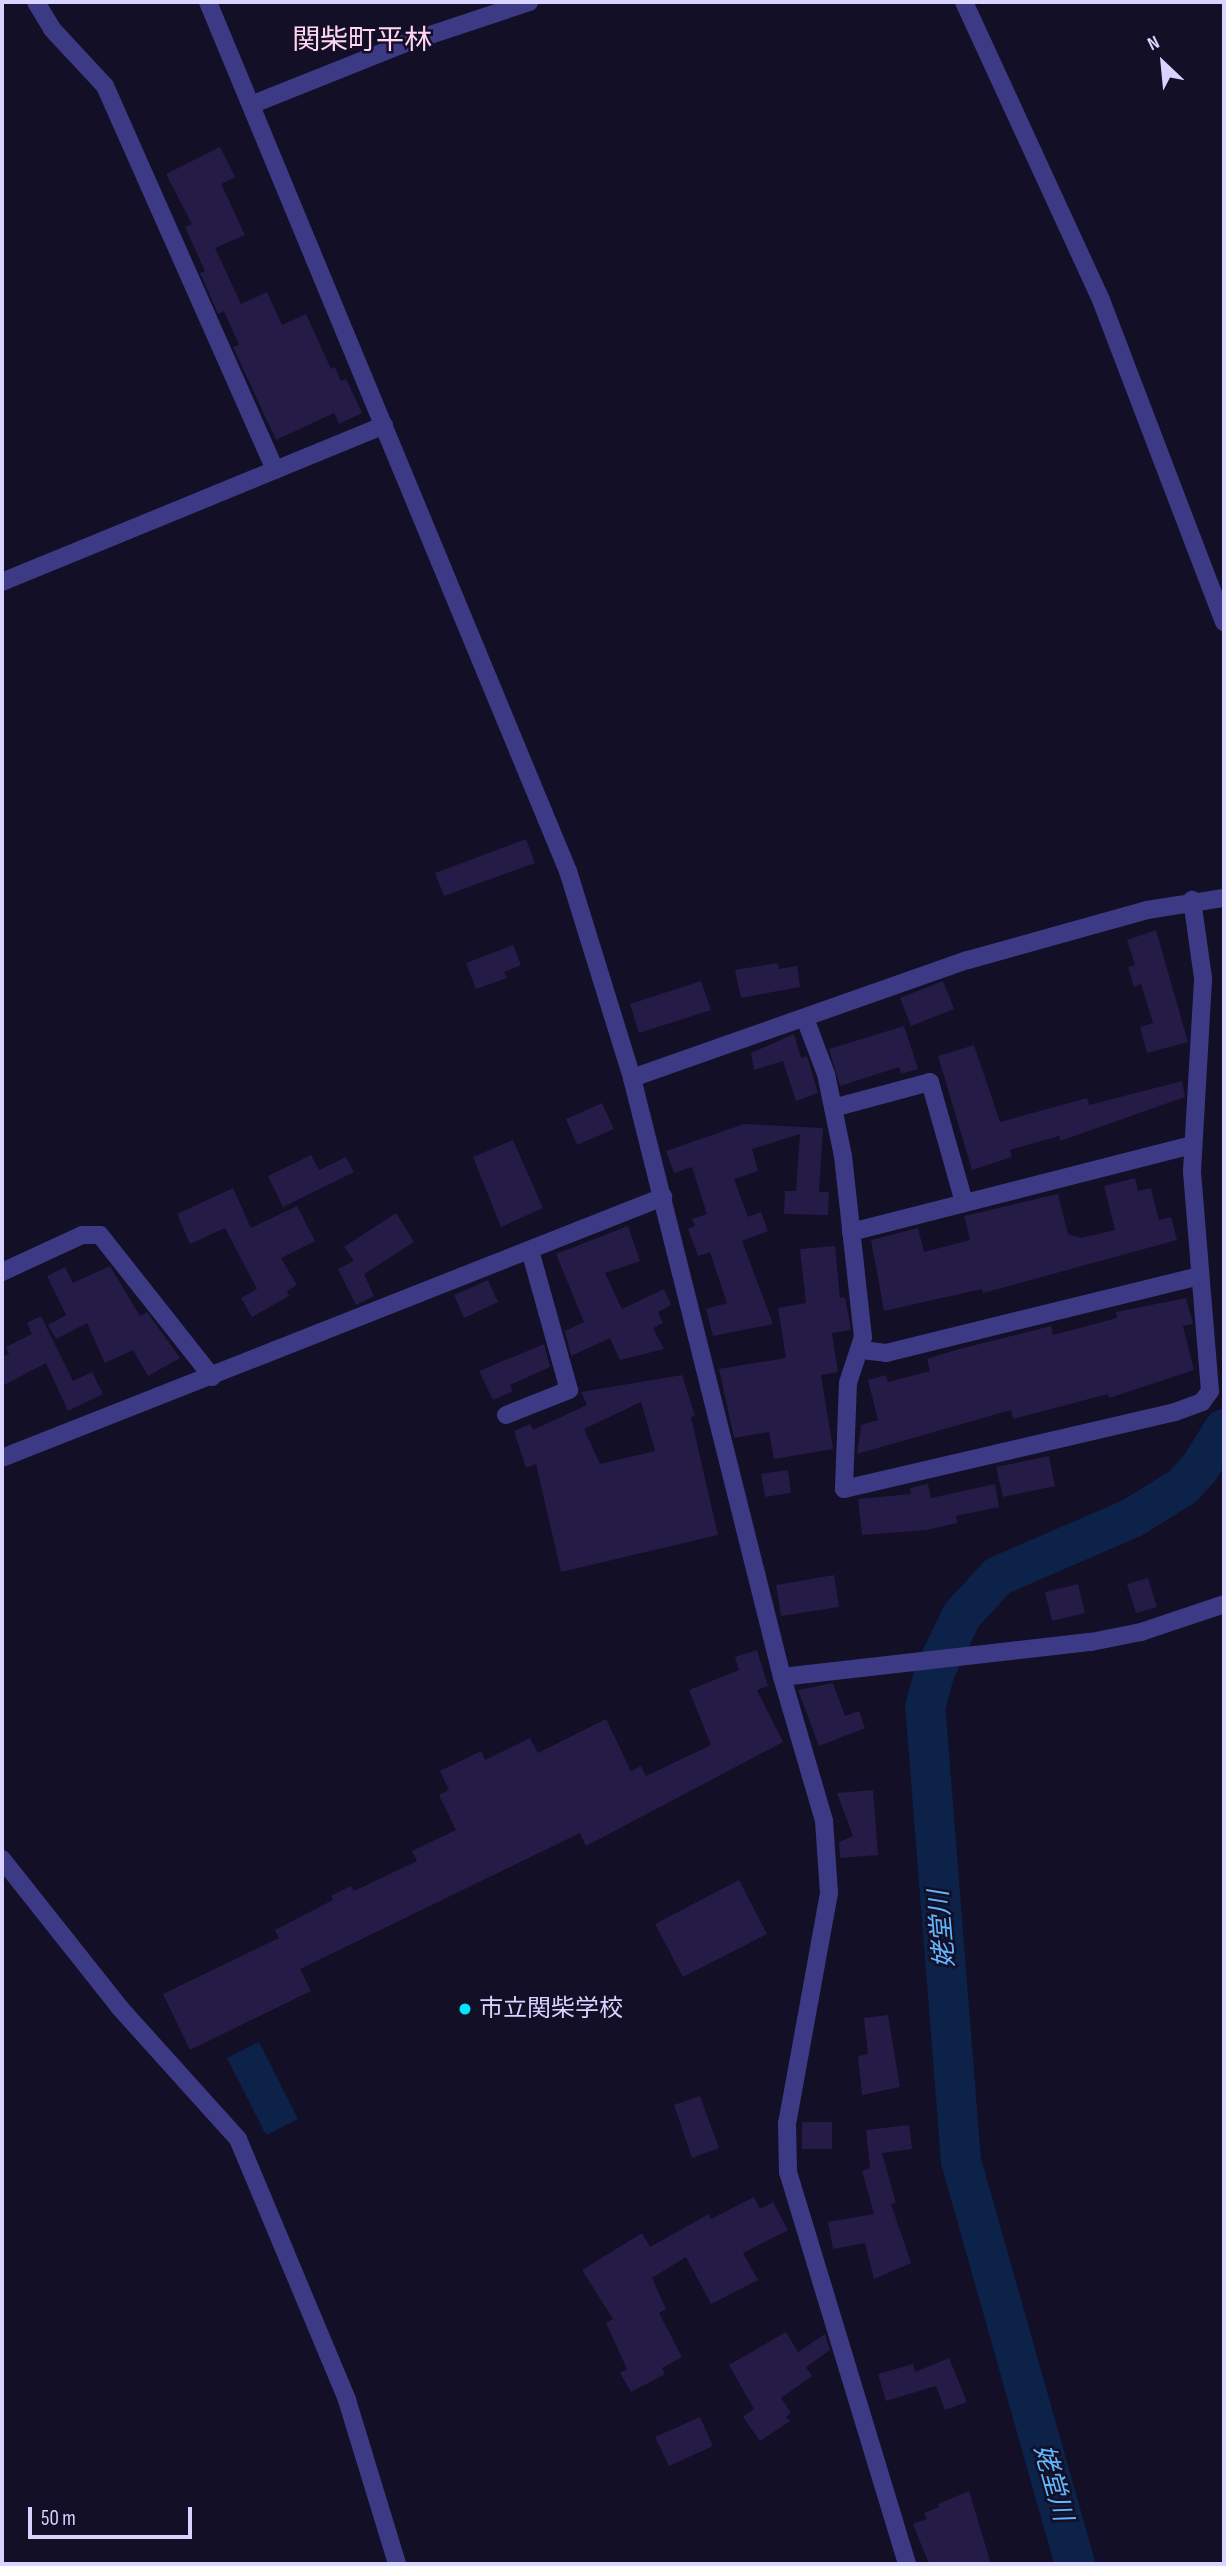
<!DOCTYPE html>
<html>
<head>
<meta charset="utf-8">
<style>
	body { margin:0 }
	#map { position:relative; width:1226px; height:2566px; overflow:hidden; background:#130f26; font-family:"Sofia Sans Condensed","Noto Sans JP",sans-serif }
	div>[style] { position:absolute }
	[style*='--x'] { left:calc(var(--x)*1px); top:calc(var(--y)*1px); width:calc(var(--w)*1px); rotate:calc(var(--a)*1deg) }
	.water>* { inset:0; background:#0c2248 }
	.river>* { height:40px; margin:-20px; padding:0 20px; transform-origin:20px; border-radius:20px; background:#0c2248 }
	.building>* { inset:0; background:#241b47 }
	.minor>* { height:18px; margin:-9px; padding:0 9px; transform-origin:9px; border-radius:9px; background:#3d3a85 }
	.tertiary>* { height:18px; margin:-9px; padding:0 9px; transform-origin:9px; border-radius:9px; background:#3d3a85 }
	.dots>* { width:19px; height:19px; translate:-50% -50%; box-sizing:border-box; border:4px solid #130f26; border-radius:50% }
	span { translate:-50% -50%; white-space:nowrap; text-align:center; line-height:1.15; -webkit-text-stroke:5px #130f26; paint-order:stroke }
	.poi-label { font-size:24px; color:#d9d4ff }
	.left { translate:0 -50%; text-align:left }
	.water-label { font-size:26px; color:#62b6ff; font-style:italic }
	.quarter-label { font-size:28px; color:#ffd6f0 }
	.frame { position:absolute; inset:0; border:4px solid #d9d4ff; pointer-events:none }
	.north { position:absolute; left:1128px; top:28px; width:70px; height:70px; -webkit-text-stroke:5px #130f26; paint-order:stroke; rotate:334deg; font-size:19px; font-weight:700; line-height:28px; text-align:center; color:#d9d4ff }
	.north::after { content:''; display:block; margin:auto; width:24px; height:32px; background:#d9d4ff; clip-path:polygon(50% 0,100% 100%,50% 72%,0 100%) }
	.scale { position:absolute; left:28px; top:2507px; width:164px; height:32px; box-sizing:border-box; border:4px solid #d9d4ff; border-top:0; padding-left:9px; font-size:21px; line-height:24px; white-space:nowrap; color:#d9d4ff; -webkit-text-stroke:5px #130f26; paint-order:stroke }
</style>
</head>
<body>
<div id="map">
	<div class="water">
		<i style="clip-path:polygon(259px 2042px,298px 2119px,266px 2135px,227px 2058px)"></i>
	</div>
	<div class="river">
		<i style="--x:1075;--y:2564;--w:419;--a:-105.8"></i>
		<i style="--x:961;--y:2161;--w:454;--a:-94.5"></i>
		<i style="--x:925;--y:1708;--w:38;--a:-75"></i>
		<i style="--x:935;--y:1671;--w:62;--a:-64.3"></i>
		<i style="--x:962;--y:1615;--w:53;--a:-47.3"></i>
		<i style="--x:998;--y:1576;--w:146;--a:-23.4"></i>
		<i style="--x:1132;--y:1518;--w:59;--a:-31.8"></i>
		<i style="--x:1182;--y:1487;--w:25;--a:-47"></i>
		<i style="--x:1199;--y:1469;--w:47;--a:-58"></i>
	</div>
	<div class="building">
		<i style="clip-path:polygon(220px 147px,235px 177px,221px 184px,245px 235px,215px 248px,241px 304px,267px 292px,282px 325px,306px 314px,331px 369px,335px 367px,341px 381px,346px 379px,362px 413px,339px 424px,334px 413px,276px 440px,233px 347px,239px 345px,224px 311px,218px 314px,200px 273px,205px 271px,185px 227px,192px 224px,166px 174px)"></i>
		<i style="clip-path:polygon(526px 839px,535px 863px,444px 896px,435px 873px)"></i>
		<i style="clip-path:polygon(1156px 930px,1188px 1042px,1147px 1053px,1140px 1027px,1153px 1023px,1141px 984px,1134px 987px,1128px 967px,1135px 965px,1127px 940px)"></i>
		<i style="clip-path:polygon(513px 945px,521px 965px,504px 972px,507px 978px,476px 989px,466px 963px)"></i>
		<i style="clip-path:polygon(778px 963px,779px 969px,797px 966px,800px 987px,741px 998px,735px 970px)"></i>
		<i style="clip-path:polygon(701px 981px,711px 1010px,639px 1033px,630px 1004px)"></i>
		<i style="clip-path:polygon(943px 981px,954px 1009px,911px 1026px,900px 998px)"></i>
		<i style="clip-path:polygon(904px 1026px,918px 1069px,901px 1074px,899px 1067px,840px 1086px,829px 1049px)"></i>
		<i style="clip-path:polygon(794px 1034px,801px 1058px,807px 1056px,818px 1093px,796px 1101px,783px 1061px,754px 1070px,751px 1053px)"></i>
		<i style="clip-path:polygon(974px 1045px,1000px 1122px,1087px 1098px,1089px 1105px,1182px 1081px,1185px 1097px,1060px 1141px,1059px 1136px,1010px 1150px,1012px 1157px,972px 1170px,938px 1056px)"></i>
		<i style="clip-path:polygon(602px 1103px,614px 1129px,577px 1145px,566px 1119px)"></i>
		<i style="clip-path:polygon(744px 1124px,823px 1128px,819px 1192px,829px 1192px,828px 1215px,784px 1214px,785px 1191px,796px 1191px,800px 1134px,752px 1149px,758px 1171px,734px 1179px,748px 1217px,761px 1212px,768px 1231px,742px 1241px,773px 1324px,713px 1336px,706px 1309px,727px 1303px,710px 1252px,698px 1256px,688px 1229px,695px 1226px,692px 1219px,707px 1214px,692px 1167px,674px 1173px,666px 1151px)"></i>
		<i style="clip-path:polygon(513px 1140px,543px 1208px,501px 1227px,473px 1157px)"></i>
		<i style="clip-path:polygon(311px 1155px,319px 1170px,346px 1157px,354px 1172px,283px 1207px,268px 1176px)"></i>
		<i style="clip-path:polygon(1135px 1178px,1138px 1191px,1151px 1188px,1159px 1220px,1171px 1217px,1177px 1240px,983px 1293px,982px 1289px,884px 1311px,871px 1240px,918px 1228px,924px 1252px,970px 1240px,964px 1216px,1058px 1194px,1068px 1234px,1081px 1238px,1115px 1230px,1104px 1186px)"></i>
		<i style="clip-path:polygon(233px 1188px,251px 1228px,297px 1206px,315px 1241px,281px 1258px,297px 1285px,287px 1291px,289px 1296px,252px 1317px,241px 1298px,257px 1289px,225px 1228px,190px 1244px,177px 1214px)"></i>
		<i style="clip-path:polygon(396px 1213px,414px 1242px,364px 1274px,374px 1296px,356px 1305px,338px 1269px,354px 1261px,344px 1247px)"></i>
		<i style="clip-path:polygon(628px 1226px,640px 1261px,605px 1273px,622px 1309px,664px 1289px,671px 1305px,658px 1312px,663px 1323px,653px 1328px,664px 1349px,620px 1360px,610px 1338px,571px 1356px,565px 1331px,584px 1322px,556px 1254px)"></i>
		<i style="clip-path:polygon(835px 1246px,840px 1298px,845px 1297px,851px 1330px,832px 1333px,838px 1372px,821px 1375px,833px 1449px,774px 1459px,769px 1432px,734px 1438px,719px 1369px,786px 1358px,778px 1308px,806px 1303px,800px 1249px)"></i>
		<i style="clip-path:polygon(110px 1266px,140px 1316px,147px 1312px,180px 1358px,148px 1376px,133px 1350px,105px 1363px,87px 1323px,56px 1339px,48px 1325px,66px 1315px,47px 1276px,65px 1267px,73px 1283px)"></i>
		<i style="clip-path:polygon(488px 1280px,498px 1302px,464px 1318px,454px 1295px)"></i>
		<i style="clip-path:polygon(1186px 1298px,1193px 1324px,1183px 1326px,1194px 1370px,1109px 1398px,1108px 1394px,1013px 1419px,1011px 1410px,857px 1454px,861px 1425px,878px 1420px,868px 1380px,886px 1375px,888px 1382px,930px 1371px,927px 1359px,959px 1349px,1051px 1326px,1053px 1335px,1117px 1318px,1116px 1312px)"></i>
		<i style="clip-path:polygon(41px 1316px,73px 1381px,92px 1372px,103px 1394px,68px 1411px,46px 1363px,2px 1386px,2px 1357px,9px 1354px,6px 1347px,32px 1334px,27px 1323px)"></i>
		<i style="clip-path:polygon(544px 1344px,550px 1367px,510px 1385px,513px 1391px,493px 1400px,479px 1371px)"></i>
		<i style="clip-path:polygon(evenodd,682px 1375px,695px 1416px,691px 1417px,718px 1535px,561px 1572px,536px 1464px,526px 1468px,514px 1431px,530px 1424px,533px 1430px,587px 1405px,581px 1392px,682px 1375px,641px 1402px,655px 1451px,600px 1464px,584px 1429px,641px 1402px)"></i>
		<i style="clip-path:polygon(1049px 1456px,1055px 1486px,1003px 1497px,996px 1467px)"></i>
		<i style="clip-path:polygon(788px 1470px,791px 1493px,765px 1497px,761px 1474px)"></i>
		<i style="clip-path:polygon(928px 1484px,931px 1498px,995px 1484px,999px 1507px,956px 1516px,957px 1523px,926px 1530px,862px 1535px,858px 1499px,911px 1494px,910px 1488px)"></i>
		<i style="clip-path:polygon(834px 1575px,839px 1607px,781px 1616px,776px 1585px)"></i>
		<i style="clip-path:polygon(1148px 1578px,1157px 1607px,1136px 1613px,1127px 1584px)"></i>
		<i style="clip-path:polygon(1078px 1584px,1085px 1613px,1052px 1621px,1045px 1592px)"></i>
		<i style="clip-path:polygon(757px 1650px,768px 1686px,757px 1690px,783px 1742px,586px 1846px,580px 1833px,300px 1969px,311px 1991px,190px 2050px,163px 1994px,279px 1938px,275px 1930px,333px 1900px,331px 1896px,351px 1886px,354px 1891px,417px 1861px,412px 1851px,456px 1830px,439px 1795px,449px 1790px,440px 1771px,481px 1751px,485px 1760px,530px 1738px,538px 1753px,606px 1719px,631px 1771px,641px 1766px,646px 1776px,711px 1745px,689px 1690px,739px 1670px,735px 1657px)"></i>
		<i style="clip-path:polygon(833px 1683px,845px 1716px,859px 1711px,865px 1728px,819px 1746px,798px 1690px)"></i>
		<i style="clip-path:polygon(873px 1790px,878px 1855px,840px 1858px,839px 1842px,853px 1836px,837px 1793px)"></i>
		<i style="clip-path:polygon(739px 1880px,767px 1934px,683px 1977px,655px 1924px)"></i>
		<i style="clip-path:polygon(888px 2015px,900px 2087px,862px 2095px,858px 2056px,868px 2054px,864px 2018px)"></i>
		<i style="clip-path:polygon(700px 2096px,719px 2148px,692px 2158px,674px 2105px)"></i>
		<i style="clip-path:polygon(802px 2122px,832px 2122px,832px 2149px,802px 2149px)"></i>
		<i style="clip-path:polygon(909px 2125px,912px 2149px,882px 2153px,896px 2203px,891px 2204px,911px 2263px,874px 2279px,865px 2243px,833px 2249px,828px 2222px,874px 2214px,862px 2171px,870px 2168px,866px 2130px)"></i>
		<i style="clip-path:polygon(754px 2197px,760px 2209px,773px 2202px,788px 2230px,743px 2253px,758px 2280px,711px 2304px,686px 2257px,652px 2278px,666px 2309px,659px 2313px,682px 2357px,662px 2368px,665px 2374px,631px 2392px,620px 2373px,627px 2369px,606px 2323px,613px 2319px,582px 2270px,642px 2233px,650px 2247px,709px 2214px,711px 2219px)"></i>
		<i style="clip-path:polygon(786px 2332px,798px 2352px,825px 2334px,830px 2350px,806px 2367px,812px 2376px,781px 2398px,791px 2413px,786px 2417px,790px 2421px,760px 2441px,743px 2417px,754px 2409px,729px 2365px)"></i>
		<i style="clip-path:polygon(949px 2358px,967px 2402px,945px 2410px,936px 2386px,886px 2401px,878px 2374px,913px 2364px,915px 2372px)"></i>
		<i style="clip-path:polygon(700px 2417px,713px 2446px,669px 2466px,655px 2437px)"></i>
		<i style="clip-path:polygon(969px 2491px,991px 2564px,929px 2564px,913px 2524px,927px 2519px,924px 2513px,939px 2507px,938px 2504px)"></i>
	</div>
	<div class="minor">
		<i style="--x:36;--y:2;--w:31;--a:59"></i>
		<i style="--x:52;--y:29;--w:78;--a:47.1"></i>
		<i style="--x:105;--y:86;--w:420;--a:66.1"></i>
		<i style="--x:964;--y:2;--w:328;--a:65.3"></i>
		<i style="--x:1101;--y:300;--w:345;--a:69.1"></i>
		<i style="--x:251;--y:105;--w:167;--a:-21.8"></i>
		<i style="--x:406;--y:43;--w:130;--a:-18.4"></i>
		<i style="--x:2;--y:582;--w:413;--a:-22.3"></i>
		<i style="--x:806;--y:1021;--w:57;--a:69.3"></i>
		<i style="--x:826;--y:1074;--w:84;--a:78.3"></i>
		<i style="--x:843;--y:1156;--w:182;--a:83.7"></i>
		<i style="--x:863;--y:1337;--w:48;--a:108.1"></i>
		<i style="--x:848;--y:1383;--w:106;--a:92.2"></i>
		<i style="--x:844;--y:1489;--w:340;--a:-13.1"></i>
		<i style="--x:1175;--y:1412;--w:29;--a:-20"></i>
		<i style="--x:1202;--y:1402;--w:14;--a:-54"></i>
		<i style="--x:1210;--y:1391;--w:221;--a:-94.7"></i>
		<i style="--x:1192;--y:1171;--w:193;--a:-86.7"></i>
		<i style="--x:1203;--y:978;--w:79;--a:-98"></i>
		<i style="--x:632;--y:1078;--w:356;--a:-19.4"></i>
		<i style="--x:968;--y:960;--w:186;--a:-15.6"></i>
		<i style="--x:1147;--y:910;--w:78;--a:-8.9"></i>
		<i style="--x:833;--y:1108;--w:100;--a:-15"></i>
		<i style="--x:930;--y:1082;--w:125;--a:74.2"></i>
		<i style="--x:851;--y:1232;--w:353;--a:-14.3"></i>
		<i style="--x:2;--y:1272;--w:88;--a:-24.8"></i>
		<i style="--x:82;--y:1235;--w:18;--a:0"></i>
		<i style="--x:100;--y:1235;--w:181;--a:51.7"></i>
		<i style="--x:862;--y:1350;--w:24;--a:7"></i>
		<i style="--x:886;--y:1353;--w:322;--a:-13.8"></i>
		<i style="--x:506;--y:1415;--w:68;--a:-21.6"></i>
		<i style="--x:569;--y:1390;--w:145;--a:-105.6"></i>
		<i style="--x:2;--y:1458;--w:711;--a:-21.55"></i>
		<i style="--x:782;--y:1677;--w:311;--a:-6.5"></i>
		<i style="--x:1091;--y:1642;--w:51;--a:-11.3"></i>
		<i style="--x:1141;--y:1632;--w:88;--a:-18.6"></i>
		<i style="--x:2;--y:1859;--w:190;--a:51.6"></i>
		<i style="--x:120;--y:2008;--w:176;--a:48"></i>
		<i style="--x:238;--y:2139;--w:283;--a:67.3"></i>
		<i style="--x:347;--y:2400;--w:171;--a:73"></i>
	</div>
	<div class="tertiary">
		<i style="--x:208;--y:2;--w:941;--a:67.5"></i>
		<i style="--x:568;--y:871;--w:217;--a:72.8"></i>
		<i style="--x:632;--y:1078;--w:617;--a:75.94"></i>
		<i style="--x:782;--y:1677;--w:150;--a:73.7"></i>
		<i style="--x:824;--y:1821;--w:72;--a:86"></i>
		<i style="--x:829;--y:1893;--w:234;--a:100.3"></i>
		<i style="--x:787;--y:2123;--w:49;--a:88.8"></i>
		<i style="--x:788;--y:2172;--w:410;--a:73.1"></i>
	</div>
	<div class="dots">
		<i style="left:465px;top:2009px;background:#00e5ff"></i>
	</div>
	<div class="poi-label">
		<span class="left" style="left:479px;top:2009px">市立関柴学校</span>
	</div>
	<div class="water-label">
		<span style="left:943px;top:1929px;rotate:-95deg">姥堂川</span>
		<span style="left:1052px;top:2483px;rotate:74deg">姥堂川</span>
	</div>
	<div class="quarter-label">
		<span style="left:362px;top:41px">関柴町平林</span>
	</div>
	<div class="frame"></div>
	<div class="north">N</div>
	<div class="scale">50 m</div>
</div>
</body>
</html>
